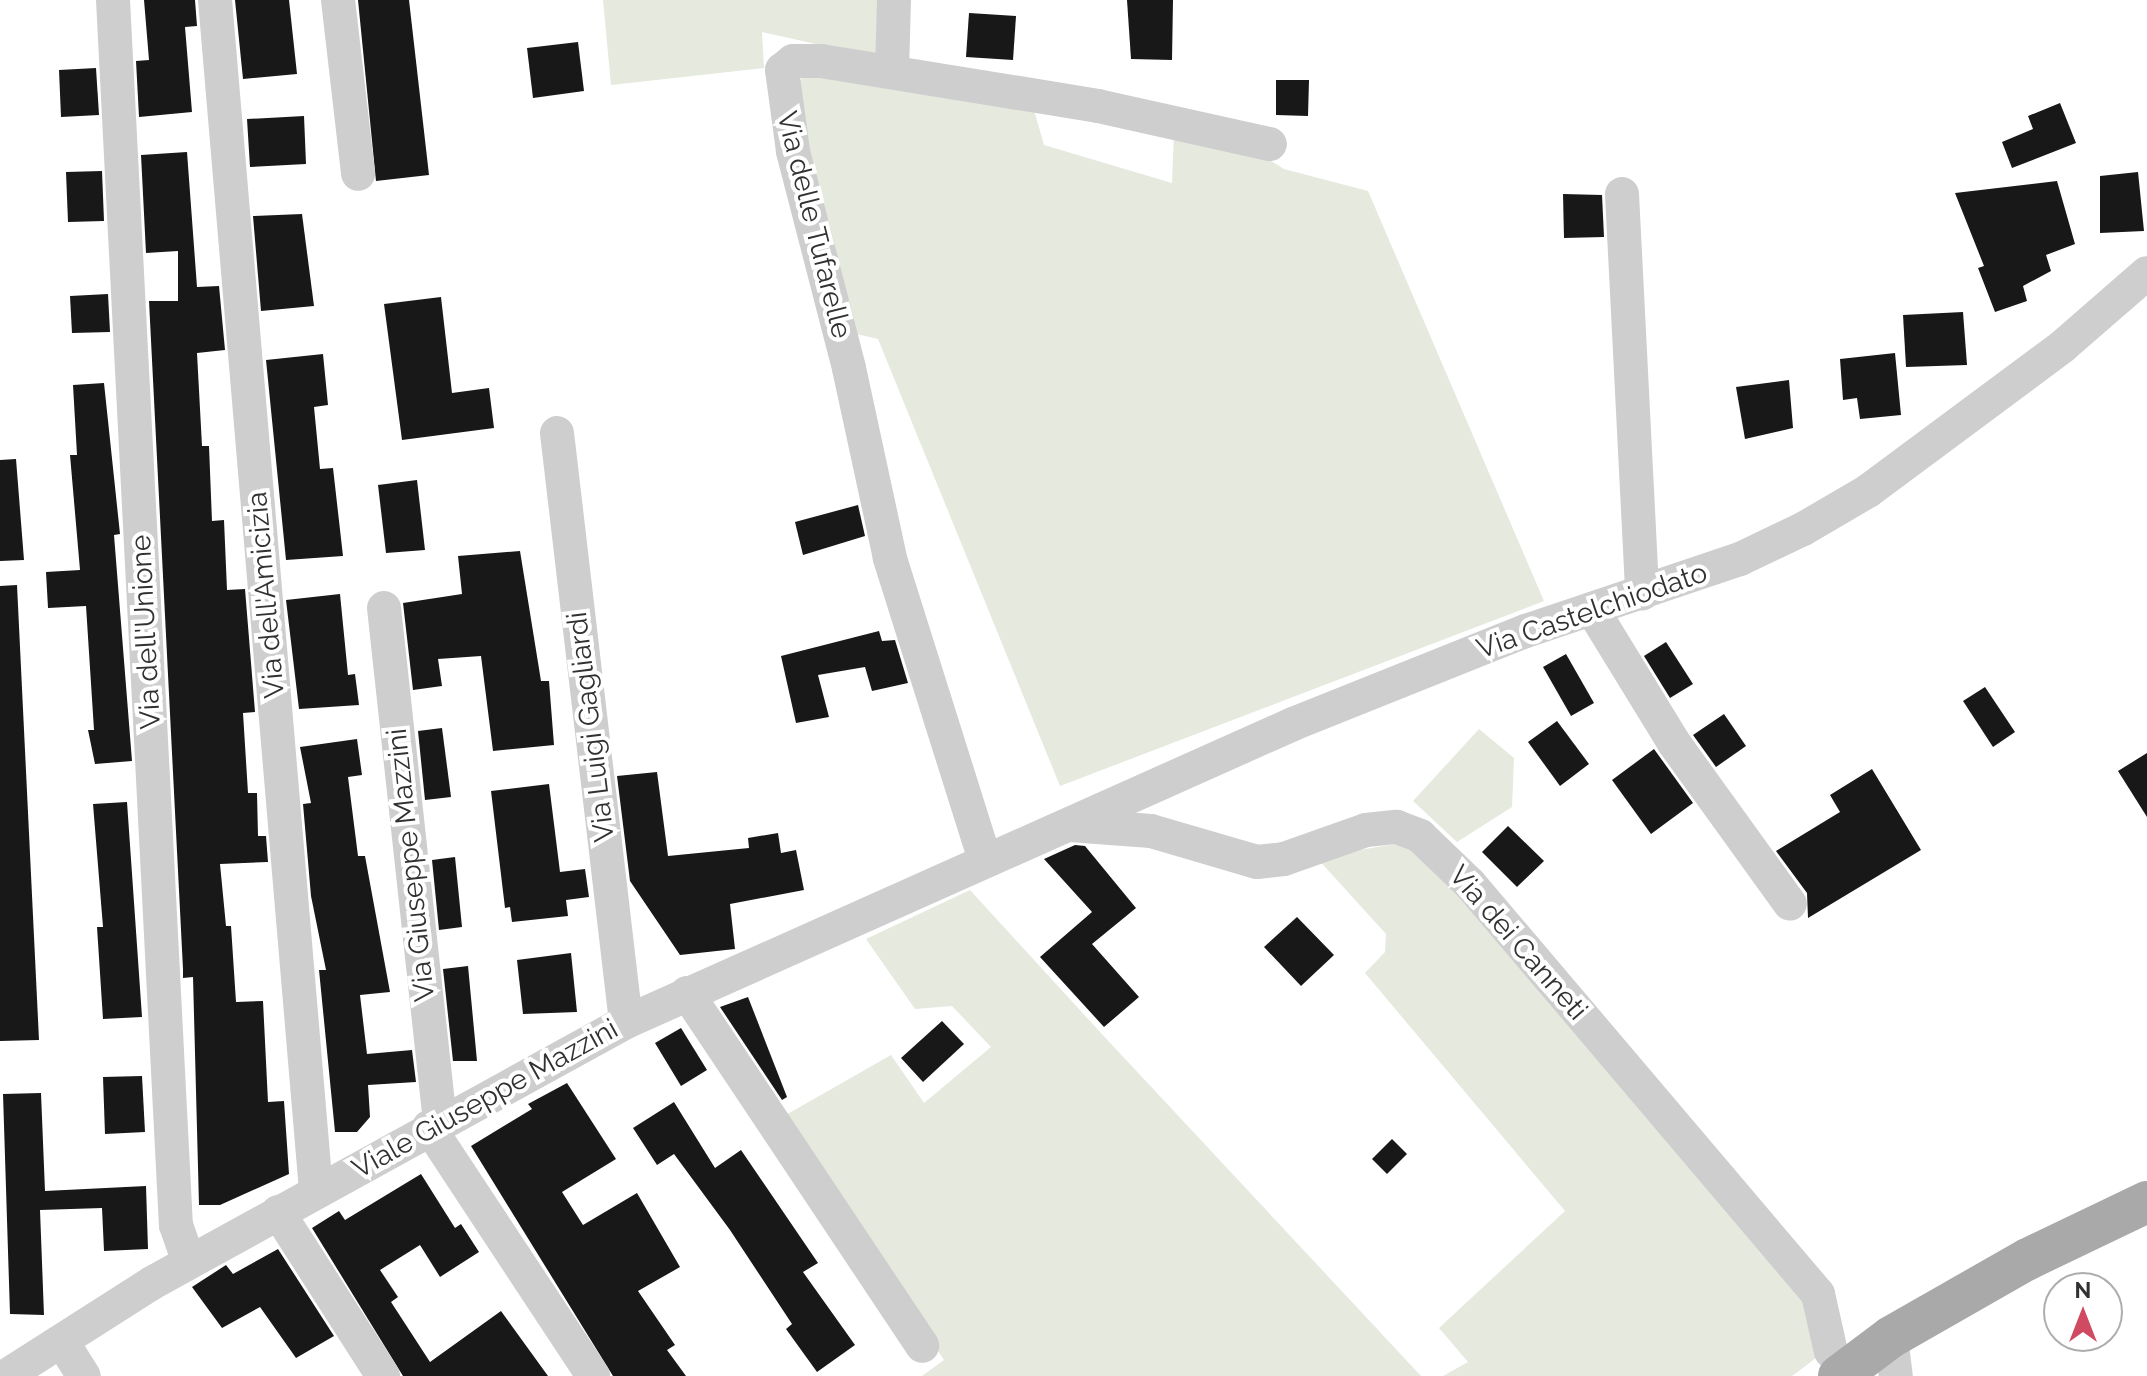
<!DOCTYPE html>
<html>
<head>
<meta charset="utf-8">
<style>
	body { margin:0 }
	#map { position:relative; width:2147px; height:1376px; overflow:hidden; background:#fff; font-family:Raleway,sans-serif }
	div>[style] { position:absolute }
	[style*='--x'] { left:calc(var(--x)*1px); top:calc(var(--y)*1px); width:calc(var(--w)*1px); rotate:calc(var(--a)*1deg) }
	.green>* { inset:0; background:#e5e9de }
	.building>* { inset:0; background:#181818 }
	.minor>* { height:34px; margin:-17px; padding:0 17px; transform-origin:17px; border-radius:17px; background:#cecece }
	.major>* { height:42px; margin:-21px; padding:0 21px; transform-origin:21px; border-radius:21px; background:#a9a9a9 }
	span { translate:-50% -50%; white-space:nowrap; text-align:center; line-height:1.15; -webkit-text-stroke:8px #fff; paint-order:stroke }
	.street-label { font-size:28px; color:#313131 }
	.north { position:absolute; left:2043px; top:1272px; width:80px; height:80px; box-sizing:border-box; background:#fff; border:2px solid #adadad; border-radius:50%; rotate:0deg; font-size:22px; font-weight:700; line-height:32px; text-align:center; color:#313131 }
	.north::after { content:''; display:block; margin:auto; width:28px; height:36px; background:#d04b61; clip-path:polygon(50% 0,100% 100%,50% 72%,0 100%) }
</style>
</head>
<body>
<div id="map">
	<div class="green">
		<i style="clip-path:polygon(603px 0,881px 0,879px 58px,762px 32px,764px 68px,611px 85px)"></i>
		<i style="clip-path:polygon(807px 71px,1032px 103px,1044px 145px,1172px 183px,1174px 133px,1255px 151px,1284px 169px,1368px 191px,1544px 601px,1060px 786px,878px 339px,852px 333px,792px 92px)"></i>
		<i style="clip-path:polygon(1479px 729px,1514px 758px,1512px 807px,1457px 842px,1413px 801px)"></i>
		<i style="clip-path:polygon(1396px 844px,1426px 856px,1814px 1302px,1820px 1355px,1792px 1376px,1443px 1376px,1468px 1362px,1439px 1328px,1565px 1211px,1365px 973px,1385px 952px,1386px 934px,1316px 857px)"></i>
		<i style="clip-path:polygon(970px 890px,1100px 1032px,1421px 1376px,922px 1376px,944px 1360px,784px 1116px,891px 1055px,924px 1103px,991px 1047px,952px 1006px,915px 1009px,866px 939px)"></i>
	</div>
	<div class="building">
		<i style="clip-path:polygon(144px 0,195px 0,197px 26px,185px 27px,192px 112px,139px 117px,136px 61px,149px 60px)"></i>
		<i style="clip-path:polygon(235px 0,289px 0,297px 74px,243px 79px)"></i>
		<i style="clip-path:polygon(358px 0,409px 0,429px 175px,376px 181px)"></i>
		<i style="clip-path:polygon(1127px 0,1173px 0,1172px 60px,1131px 59px)"></i>
		<i style="clip-path:polygon(969px 13px,1016px 16px,1013px 60px,966px 57px)"></i>
		<i style="clip-path:polygon(578px 42px,584px 91px,533px 98px,527px 48px)"></i>
		<i style="clip-path:polygon(96px 68px,99px 115px,61px 117px,59px 70px)"></i>
		<i style="clip-path:polygon(1276px 80px,1309px 80px,1308px 116px,1276px 115px)"></i>
		<i style="clip-path:polygon(2060px 103px,2076px 143px,2012px 168px,2002px 142px,2033px 129px,2028px 116px)"></i>
		<i style="clip-path:polygon(304px 116px,306px 164px,250px 167px,247px 119px)"></i>
		<i style="clip-path:polygon(187px 152px,197px 287px,219px 286px,225px 350px,197px 353px,202px 446px,209px 446px,212px 521px,224px 520px,227px 590px,245px 589px,255px 712px,243px 713px,248px 793px,257px 793px,258px 836px,266px 836px,268px 862px,220px 864px,226px 926px,231px 926px,236px 1002px,263px 1001px,268px 1102px,284px 1101px,289px 1174px,220px 1205px,199px 1205px,193px 977px,183px 978px,183px 969px,149px 301px,178px 301px,178px 251px,146px 253px,141px 155px)"></i>
		<i style="clip-path:polygon(102px 171px,104px 221px,68px 222px,66px 172px)"></i>
		<i style="clip-path:polygon(2138px 172px,2144px 231px,2100px 233px,2100px 176px)"></i>
		<i style="clip-path:polygon(2057px 181px,2075px 244px,2046px 255px,2051px 271px,2023px 286px,2027px 301px,1995px 312px,1978px 268px,1984px 266px,1955px 193px)"></i>
		<i style="clip-path:polygon(1563px 194px,1602px 195px,1604px 237px,1564px 238px)"></i>
		<i style="clip-path:polygon(302px 214px,314px 306px,261px 311px,253px 216px)"></i>
		<i style="clip-path:polygon(108px 294px,110px 332px,72px 333px,70px 296px)"></i>
		<i style="clip-path:polygon(441px 297px,452px 393px,489px 388px,494px 428px,402px 440px,384px 304px)"></i>
		<i style="clip-path:polygon(1963px 312px,1967px 365px,1906px 367px,1903px 315px)"></i>
		<i style="clip-path:polygon(1895px 353px,1901px 415px,1860px 419px,1857px 398px,1843px 400px,1840px 359px)"></i>
		<i style="clip-path:polygon(323px 354px,328px 405px,314px 407px,320px 469px,333px 468px,343px 556px,286px 560px,266px 360px)"></i>
		<i style="clip-path:polygon(1789px 380px,1793px 428px,1745px 439px,1736px 387px)"></i>
		<i style="clip-path:polygon(104px 383px,120px 534px,114px 535px,132px 761px,95px 764px,88px 730px,94px 730px,86px 606px,48px 608px,46px 572px,80px 570px,70px 455px,77px 455px,73px 385px)"></i>
		<i style="clip-path:polygon(16px 459px,24px 560px,0 561px,0 460px)"></i>
		<i style="clip-path:polygon(417px 480px,425px 550px,386px 553px,378px 485px)"></i>
		<i style="clip-path:polygon(858px 505px,865px 536px,803px 555px,795px 522px)"></i>
		<i style="clip-path:polygon(520px 551px,541px 681px,549px 681px,554px 745px,493px 751px,481px 656px,438px 659px,442px 686px,413px 690px,403px 603px,462px 594px,458px 556px)"></i>
		<i style="clip-path:polygon(17px 585px,39px 1040px,0 1041px,0 586px)"></i>
		<i style="clip-path:polygon(340px 594px,348px 675px,355px 674px,359px 705px,299px 709px,286px 600px)"></i>
		<i style="clip-path:polygon(879px 631px,882px 641px,895px 640px,908px 683px,872px 691px,865px 667px,818px 675px,829px 717px,796px 723px,781px 656px)"></i>
		<i style="clip-path:polygon(1666px 642px,1693px 684px,1670px 698px,1644px 656px)"></i>
		<i style="clip-path:polygon(1566px 654px,1594px 703px,1571px 716px,1543px 667px)"></i>
		<i style="clip-path:polygon(1985px 687px,2015px 732px,1993px 747px,1963px 701px)"></i>
		<i style="clip-path:polygon(1724px 714px,1746px 746px,1716px 767px,1693px 735px)"></i>
		<i style="clip-path:polygon(1557px 721px,1589px 764px,1560px 786px,1528px 742px)"></i>
		<i style="clip-path:polygon(442px 728px,451px 797px,425px 800px,418px 731px)"></i>
		<i style="clip-path:polygon(357px 739px,362px 775px,348px 777px,358px 856px,365px 856px,390px 992px,360px 995px,367px 1054px,412px 1050px,416px 1082px,368px 1085px,370px 1117px,357px 1132px,335px 1132px,319px 970px,326px 970px,311px 896px,303px 804px,311px 803px,300px 747px)"></i>
		<i style="clip-path:polygon(1654px 749px,1693px 803px,1651px 834px,1612px 780px)"></i>
		<i style="clip-path:polygon(2147px 753px,2147px 817px,2118px 771px)"></i>
		<i style="clip-path:polygon(1872px 769px,1921px 850px,1808px 918px,1807px 893px,1776px 851px,1840px 812px,1830px 795px)"></i>
		<i style="clip-path:polygon(657px 772px,668px 856px,749px 848px,748px 838px,778px 833px,781px 853px,796px 850px,804px 890px,730px 904px,735px 949px,680px 955px,630px 881px,617px 776px)"></i>
		<i style="clip-path:polygon(549px 784px,560px 872px,585px 869px,589px 897px,566px 900px,568px 916px,512px 922px,510px 907px,505px 908px,491px 791px)"></i>
		<i style="clip-path:polygon(127px 802px,142px 1017px,103px 1019px,97px 927px,103px 927px,93px 804px)"></i>
		<i style="clip-path:polygon(1508px 826px,1544px 861px,1517px 887px,1482px 852px)"></i>
		<i style="clip-path:polygon(1075px 845px,1085px 846px,1136px 908px,1092px 944px,1139px 997px,1104px 1027px,1040px 957px,1092px 912px,1044px 859px)"></i>
		<i style="clip-path:polygon(455px 857px,462px 927px,439px 930px,432px 860px)"></i>
		<i style="clip-path:polygon(1297px 917px,1334px 955px,1301px 986px,1264px 947px)"></i>
		<i style="clip-path:polygon(571px 953px,577px 1012px,523px 1014px,517px 960px)"></i>
		<i style="clip-path:polygon(468px 966px,477px 1061px,453px 1061px,443px 969px)"></i>
		<i style="clip-path:polygon(748px 997px,787px 1097px,782px 1100px,720px 1007px)"></i>
		<i style="clip-path:polygon(942px 1021px,964px 1044px,923px 1082px,901px 1058px)"></i>
		<i style="clip-path:polygon(681px 1028px,707px 1070px,681px 1086px,655px 1043px)"></i>
		<i style="clip-path:polygon(142px 1076px,145px 1132px,105px 1134px,103px 1077px)"></i>
		<i style="clip-path:polygon(567px 1083px,616px 1159px,562px 1192px,583px 1225px,637px 1193px,680px 1267px,638px 1291px,675px 1345px,667px 1350px,686px 1376px,613px 1376px,471px 1146px,532px 1109px,528px 1104px)"></i>
		<i style="clip-path:polygon(41px 1093px,45px 1191px,146px 1186px,148px 1249px,104px 1251px,102px 1208px,40px 1210px,44px 1315px,10px 1314px,3px 1094px)"></i>
		<i style="clip-path:polygon(674px 1102px,715px 1168px,741px 1150px,818px 1263px,803px 1272px,855px 1345px,817px 1372px,786px 1329px,792px 1324px,730px 1230px,674px 1154px,657px 1165px,633px 1128px)"></i>
		<i style="clip-path:polygon(1392px 1139px,1407px 1154px,1387px 1174px,1372px 1159px)"></i>
		<i style="clip-path:polygon(421px 1174px,455px 1228px,461px 1224px,479px 1252px,440px 1277px,420px 1245px,380px 1270px,398px 1297px,391px 1302px,430px 1362px,501px 1311px,548px 1376px,403px 1376px,312px 1228px,339px 1211px,345px 1220px)"></i>
		<i style="clip-path:polygon(278px 1249px,334px 1336px,296px 1358px,260px 1307px,222px 1328px,192px 1287px,226px 1265px,233px 1274px)"></i>
	</div>
	<div class="minor">
		<i style="--x:113;--y:0;--w:1227;--a:87.06"></i>
		<i style="--x:176;--y:1225;--w:39;--a:71"></i>
		<i style="--x:215;--y:0;--w:1195;--a:85.15"></i>
		<i style="--x:338;--y:0;--w:175;--a:83.4"></i>
		<i style="--x:892;--y:72;--w:72;--a:-88.4"></i>
		<i style="--x:1622;--y:194;--w:400;--a:87.1"></i>
		<i style="--x:557;--y:433;--w:593;--a:83.32"></i>
		<i style="--x:384;--y:608;--w:517;--a:83.78"></i>
		<i style="--x:1592;--y:609;--w:157;--a:58.5"></i>
		<i style="--x:1674;--y:743;--w:198;--a:54.2"></i>
		<i style="--x:1070;--y:825;--w:81;--a:4.2"></i>
		<i style="--x:1151;--y:831;--w:110;--a:16.3"></i>
		<i style="--x:1257;--y:862;--w:27;--a:-6"></i>
		<i style="--x:1284;--y:859;--w:87;--a:-19.5"></i>
		<i style="--x:1366;--y:830;--w:31;--a:-6"></i>
		<i style="--x:1397;--y:827;--w:25;--a:21"></i>
		<i style="--x:1420;--y:836;--w:69;--a:43.8"></i>
		<i style="--x:1470;--y:884;--w:538;--a:49.68"></i>
		<i style="--x:1818;--y:1294;--w:59;--a:77.4"></i>
		<i style="--x:985;--y:860;--w:317;--a:-107.5"></i>
		<i style="--x:890;--y:558;--w:194;--a:-102.2"></i>
		<i style="--x:849;--y:368;--w:224;--a:-104.5"></i>
		<i style="--x:793;--y:151;--w:82;--a:-97.7"></i>
		<i style="--x:782;--y:70;--w:14;--a:-39"></i>
		<i style="--x:793;--y:61;--w:28;--a:0"></i>
		<i style="--x:821;--y:61;--w:281;--a:9.2"></i>
		<i style="--x:1098;--y:106;--w:176;--a:12.5"></i>
		<i style="--x:687;--y:993;--w:424;--a:56.3"></i>
		<i style="--x:429;--y:1127;--w:298;--a:56.6"></i>
		<i style="--x:278;--y:1212;--w:195;--a:57.4"></i>
		<i style="--x:1891;--y:1337;--w:39;--a:83"></i>
		<i style="--x:63;--y:1343;--w:39;--a:58"></i>
		<i style="--x:6;--y:1376;--w:173;--a:-32.5"></i>
		<i style="--x:152;--y:1283;--w:541;--a:-28.84"></i>
		<i style="--x:626;--y:1022;--w:731;--a:-24.07"></i>
		<i style="--x:1293;--y:724;--w:251;--a:-21.8"></i>
		<i style="--x:1526;--y:631;--w:226;--a:-18.6"></i>
		<i style="--x:1740;--y:559;--w:70;--a:-25.5"></i>
		<i style="--x:1803;--y:529;--w:75;--a:-30.3"></i>
		<i style="--x:1868;--y:491;--w:243;--a:-36.6"></i>
		<i style="--x:2063;--y:346;--w:111;--a:-41"></i>
	</div>
	<div class="major">
		<i style="--x:1839;--y:1376;--w:65;--a:-36.9"></i>
		<i style="--x:1891;--y:1337;--w:158;--a:-29.7"></i>
		<i style="--x:2028;--y:1259;--w:132;--a:-25.6"></i>
	</div>
	<div class="street-label">
		<span style="left:814px;top:225px;rotate:76deg">Via delle Tufarelle</span>
		<span style="left:266px;top:595px;rotate:-95deg">Via dell'Amicizia</span>
		<span style="left:1592px;top:611px;rotate:-19deg">Via Castelchiodato</span>
		<span style="left:146px;top:632px;rotate:-93deg">Via dell'Unione</span>
		<span style="left:591px;top:727px;rotate:-97deg">Via Luigi Gagliardi</span>
		<span style="left:411px;top:865px;rotate:-96deg">Via Giuseppe Mazzini</span>
		<span style="left:1518px;top:943px;rotate:49deg">Via dei Canneti</span>
		<span style="left:485px;top:1099px;rotate:-29deg">Viale Giuseppe Mazzini</span>
	</div>
	<div class="north">N</div>
</div>
</body>
</html>
